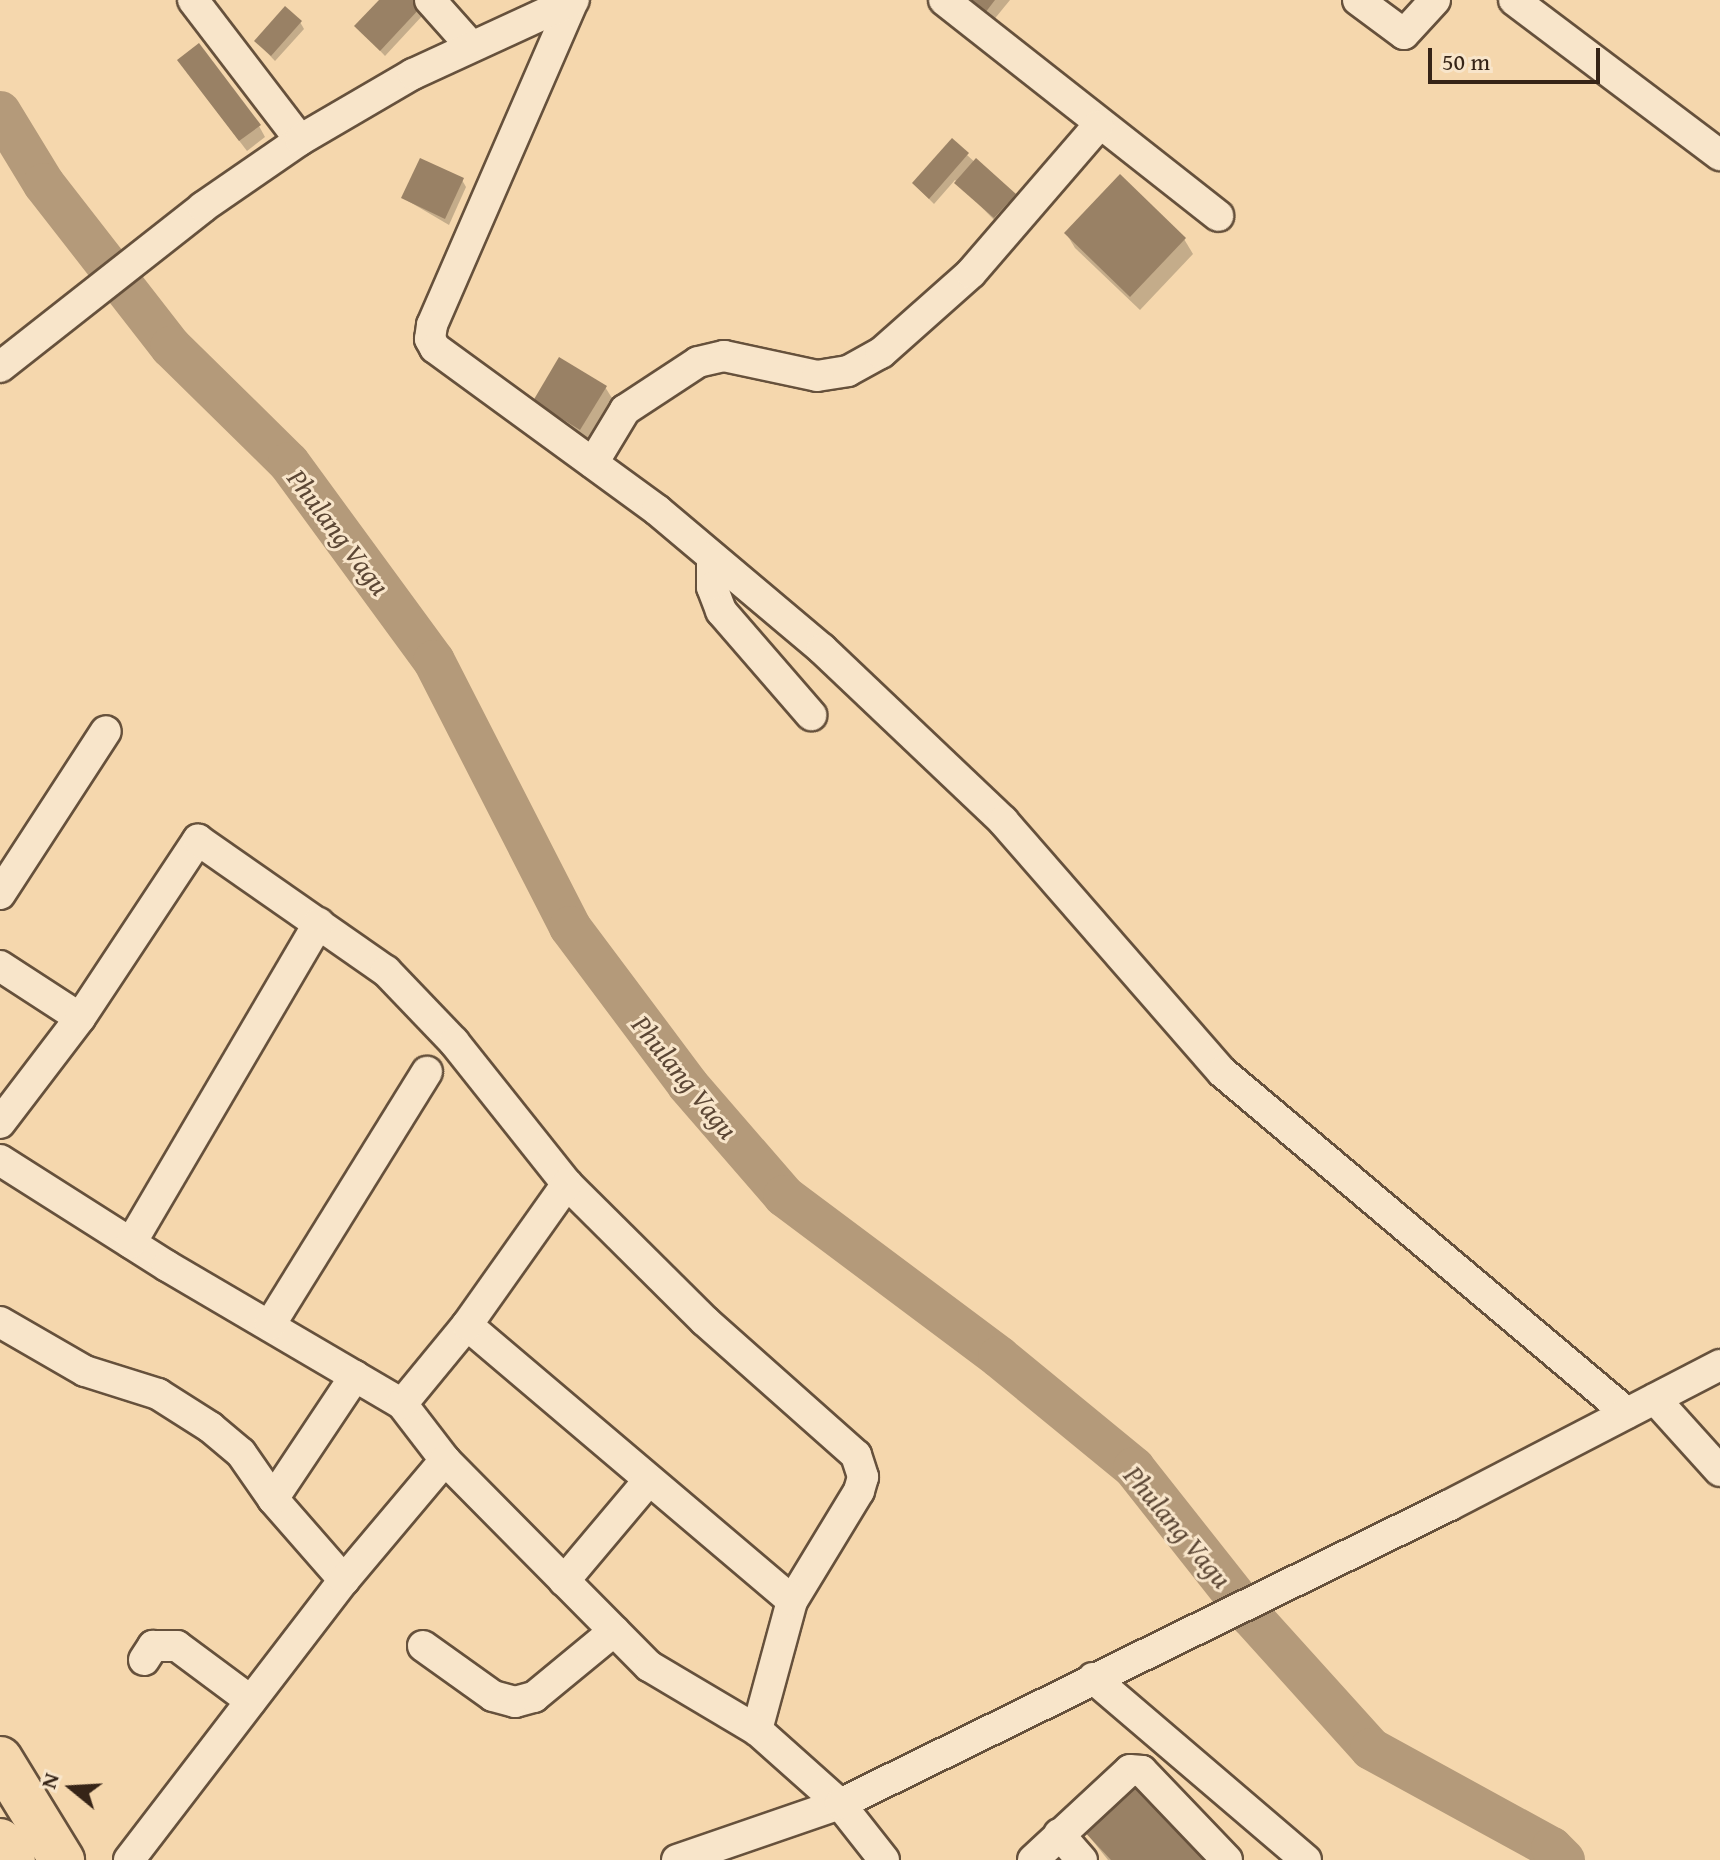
<!DOCTYPE html>
<html>
<head>
<meta charset="utf-8">
<style>
	body { margin:0 }
	#map { position:relative; width:1720px; height:1860px; overflow:hidden; background:#f5d7ad; font-family:"Gentium Book Plus",serif }
	div>[style] { position:absolute }
	[style*='--x'] { left:calc(var(--x)*1px); top:calc(var(--y)*1px); width:calc(var(--w)*1px); rotate:calc(var(--a)*1deg) }
	.shadow>* { inset:0; background:#0003 }
	.river>* { height:42px; margin:-21px; padding:0 21px; transform-origin:21px; border-radius:21px; background:#b49a7a }
	.building>* { inset:0; background:#998165 }
	.roads { filter:drop-shadow(2px 0 #66513c) drop-shadow(-2px 0 #66513c) drop-shadow(0 2px #66513c) drop-shadow(0 -2px #66513c) }
	.minor>* { height:30px; margin:-15px; padding:0 15px; transform-origin:15px; border-radius:15px; background:#f8e5ca }
	.highway>* { height:44px; margin:-22px; padding:0 22px; transform-origin:22px; border-radius:22px; background:#f5d7ad }
	span { translate:-50% -50%; white-space:nowrap; text-align:center; line-height:1.15; -webkit-text-stroke:6px #f8e5ca; paint-order:stroke }
	.water-label { font-size:28px; color:#5c4735; font-style:italic }
	.north { position:absolute; left:32px; top:1748px; width:80px; height:80px; -webkit-text-stroke:6px #f8e5ca; paint-order:stroke; rotate:288deg; font-size:22px; font-weight:700; line-height:32px; text-align:center; color:#362417 }
	.north::after { content:''; display:block; margin:auto; width:28px; height:36px; background:#362417; clip-path:polygon(50% 0,100% 100%,50% 72%,0 100%) }
	.scale { position:absolute; left:1428px; top:48px; width:172px; height:36px; box-sizing:border-box; border:4px solid #362417; border-top:0; padding-left:10px; font-size:24px; line-height:28px; white-space:nowrap; color:#362417; -webkit-text-stroke:6px #f8e5ca; paint-order:stroke }
</style>
</head>
<body>
<div id="map">
	<div class="shadow">
		<i style="clip-path:polygon(382px 0,411px 0,423px 15px,385px 56px,357px 26px)"></i>
		<i style="clip-path:polygon(964px 0,1010px 0,992px 22px)"></i>
		<i style="clip-path:polygon(300px 22px,304px 29px,275px 61px,256px 41px)"></i>
		<i style="clip-path:polygon(186px 71px,259px 126px,265px 137px,247px 151px)"></i>
		<i style="clip-path:polygon(967px 155px,1018px 202px,998px 224px,955px 180px,934px 204px,914px 184px)"></i>
		<i style="clip-path:polygon(462px 180px,466px 187px,449px 225px,403px 198px)"></i>
		<i style="clip-path:polygon(1066px 233px,1184px 239px,1193px 254px,1140px 310px,1075px 248px)"></i>
		<i style="clip-path:polygon(605px 387px,612px 398px,587px 439px,541px 412px,535px 401px)"></i>
		<i style="clip-path:polygon(1081px 1826px,1215px 1860px,1108px 1860px)"></i>
	</div>
	<div class="river">
		<i style="--x:0;--y:112;--w:84;--a:58.6"></i>
		<i style="--x:44;--y:184;--w:207;--a:52.1"></i>
		<i style="--x:171;--y:347;--w:165;--a:44.5"></i>
		<i style="--x:289;--y:463;--w:245;--a:53.8"></i>
		<i style="--x:434;--y:661;--w:299;--a:62.9"></i>
		<i style="--x:570;--y:927;--w:197;--a:53.2"></i>
		<i style="--x:688;--y:1085;--w:147;--a:49.1"></i>
		<i style="--x:784;--y:1196;--w:269;--a:36.8"></i>
		<i style="--x:999;--y:1357;--w:175;--a:39.4"></i>
		<i style="--x:1134;--y:1468;--w:189;--a:51.7"></i>
		<i style="--x:1251;--y:1616;--w:179;--a:47.9"></i>
		<i style="--x:1371;--y:1749;--w:206;--a:28.7"></i>
		<i style="--x:1552;--y:1848;--w:17;--a:45"></i>
	</div>
	<div class="building">
		<i style="clip-path:polygon(379px 0,414px 0,421px 7px,380px 51px,354px 26px)"></i>
		<i style="clip-path:polygon(969px 0,995px 0,985px 13px)"></i>
		<i style="clip-path:polygon(285px 6px,302px 21px,271px 56px,254px 41px)"></i>
		<i style="clip-path:polygon(199px 43px,261px 125px,239px 141px,177px 60px)"></i>
		<i style="clip-path:polygon(952px 138px,969px 153px,929px 199px,912px 183px)"></i>
		<i style="clip-path:polygon(420px 158px,464px 178px,445px 219px,401px 198px)"></i>
		<i style="clip-path:polygon(976px 158px,1016px 194px,994px 218px,954px 183px)"></i>
		<i style="clip-path:polygon(1120px 174px,1186px 238px,1130px 297px,1064px 233px)"></i>
		<i style="clip-path:polygon(559px 357px,607px 386px,580px 430px,533px 401px)"></i>
		<i style="clip-path:polygon(1135px 1773px,1218px 1860px,1111px 1860px,1079px 1826px)"></i>
	</div>
	<div class="roads">
		<div class="minor">
			<i style="--x:193;--y:0;--w:176;--a:52.6"></i>
			<i style="--x:430;--y:0;--w:62;--a:48.3"></i>
			<i style="--x:944;--y:0;--w:349;--a:38.2"></i>
			<i style="--x:1358;--y:0;--w:57;--a:36.5"></i>
			<i style="--x:1404;--y:34;--w:46;--a:-47.6"></i>
			<i style="--x:1514;--y:0;--w:258;--a:37"></i>
			<i style="--x:572;--y:3;--w:351;--a:113.5"></i>
			<i style="--x:432;--y:325;--w:14;--a:98"></i>
			<i style="--x:430;--y:339;--w:10;--a:61"></i>
			<i style="--x:435;--y:348;--w:275;--a:36.1"></i>
			<i style="--x:657;--y:510;--w:216;--a:40.1"></i>
			<i style="--x:822;--y:649;--w:250;--a:43.5"></i>
			<i style="--x:1003;--y:821;--w:333;--a:48.9"></i>
			<i style="--x:1222;--y:1072;--w:529;--a:40.1"></i>
			<i style="--x:0;--y:367;--w:258;--a:-38.2"></i>
			<i style="--x:203;--y:207;--w:118;--a:-34.6"></i>
			<i style="--x:300;--y:140;--w:131;--a:-30.3"></i>
			<i style="--x:413;--y:74;--w:177;--a:-24.7"></i>
			<i style="--x:593;--y:463;--w:62;--a:-58.9"></i>
			<i style="--x:625;--y:410;--w:87;--a:-33.3"></i>
			<i style="--x:698;--y:362;--w:27;--a:-13"></i>
			<i style="--x:724;--y:356;--w:95;--a:12.1"></i>
			<i style="--x:817;--y:376;--w:31;--a:-9"></i>
			<i style="--x:848;--y:371;--w:38;--a:-29"></i>
			<i style="--x:881;--y:353;--w:120;--a:-41.6"></i>
			<i style="--x:971;--y:273;--w:194;--a:-49.2"></i>
			<i style="--x:712;--y:557;--w:30;--a:90"></i>
			<i style="--x:712;--y:587;--w:26;--a:69"></i>
			<i style="--x:721;--y:611;--w:138;--a:49.1"></i>
			<i style="--x:0;--y:894;--w:194;--a:-57"></i>
			<i style="--x:0;--y:966;--w:95;--a:33"></i>
			<i style="--x:0;--y:1123;--w:132;--a:-52.7"></i>
			<i style="--x:80;--y:1018;--w:214;--a:-56.5"></i>
			<i style="--x:198;--y:840;--w:229;--a:34.9"></i>
			<i style="--x:386;--y:971;--w:98;--a:46.2"></i>
			<i style="--x:454;--y:1042;--w:181;--a:51.5"></i>
			<i style="--x:567;--y:1184;--w:194;--a:44.8"></i>
			<i style="--x:705;--y:1321;--w:202;--a:41.6"></i>
			<i style="--x:856;--y:1455;--w:23;--a:72"></i>
			<i style="--x:863;--y:1477;--w:15;--a:106"></i>
			<i style="--x:859;--y:1491;--w:129;--a:121.3"></i>
			<i style="--x:792;--y:1601;--w:134;--a:105.2"></i>
			<i style="--x:0;--y:1160;--w:198;--a:32.4"></i>
			<i style="--x:167;--y:1266;--w:273;--a:30.4"></i>
			<i style="--x:402;--y:1404;--w:71;--a:52.5"></i>
			<i style="--x:131;--y:1243;--w:371;--a:-59.6"></i>
			<i style="--x:0;--y:1322;--w:98;--a:30"></i>
			<i style="--x:85;--y:1371;--w:77;--a:17.5"></i>
			<i style="--x:158;--y:1394;--w:62;--a:32.4"></i>
			<i style="--x:210;--y:1427;--w:40;--a:40"></i>
			<i style="--x:241;--y:1453;--w:56;--a:55.2"></i>
			<i style="--x:273;--y:1499;--w:108;--a:48.8"></i>
			<i style="--x:270;--y:1325;--w:298;--a:-58.2"></i>
			<i style="--x:467;--y:1325;--w:426;--a:40.3"></i>
			<i style="--x:1655;--y:1399;--w:97;--a:47.9"></i>
			<i style="--x:402;--y:1404;--w:102;--a:-50.6"></i>
			<i style="--x:467;--y:1325;--w:173;--a:-54.7"></i>
			<i style="--x:273;--y:1499;--w:148;--a:-56.3"></i>
			<i style="--x:564;--y:1581;--w:132;--a:-49.9"></i>
			<i style="--x:423;--y:1646;--w:86;--a:35.5"></i>
			<i style="--x:493;--y:1696;--w:23;--a:15"></i>
			<i style="--x:515;--y:1702;--w:20;--a:-15"></i>
			<i style="--x:534;--y:1697;--w:104;--a:-39.5"></i>
			<i style="--x:144;--y:1660;--w:17;--a:-57"></i>
			<i style="--x:153;--y:1646;--w:24;--a:0"></i>
			<i style="--x:177;--y:1646;--w:92;--a:36.6"></i>
			<i style="--x:1093;--y:1678;--w:280;--a:40.5"></i>
			<i style="--x:1059;--y:1834;--w:35;--a:49"></i>
			<i style="--x:129;--y:1860;--w:353;--a:-52.5"></i>
			<i style="--x:344;--y:1580;--w:157;--a:-49.9"></i>
			<i style="--x:445;--y:1460;--w:290;--a:45.3"></i>
			<i style="--x:649;--y:1666;--w:126;--a:30.7"></i>
			<i style="--x:757;--y:1730;--w:111;--a:41.7"></i>
			<i style="--x:840;--y:1804;--w:71;--a:51.8"></i>
			<i style="--x:677;--y:1860;--w:172;--a:-19"></i>
			<i style="--x:840;--y:1804;--w:679;--a:-26.11"></i>
			<i style="--x:1450;--y:1505;--w:304;--a:-27.4"></i>
			<i style="--x:1033;--y:1860;--w:132;--a:-42.9"></i>
			<i style="--x:1130;--y:1770;--w:12;--a:5"></i>
			<i style="--x:1142;--y:1771;--w:123;--a:46.3"></i>
		</div>
		<div class="highway">
			<i style="--x:0;--y:1759;--w:119;--a:58.5"></i>
			<i style="--x:0;--y:1841;--w:23;--a:56"></i>
		</div>
	</div>
	<div class="water-label">
		<span style="left:339px;top:532px;rotate:53deg">Phulang Vagu</span>
		<span style="left:685px;top:1077px;rotate:51deg">Phulang Vagu</span>
		<span style="left:1178px;top:1527px;rotate:50deg">Phulang Vagu</span>
	</div>
	<div class="north">N</div>
	<div class="scale">50 m</div>
</div>
</body>
</html>
